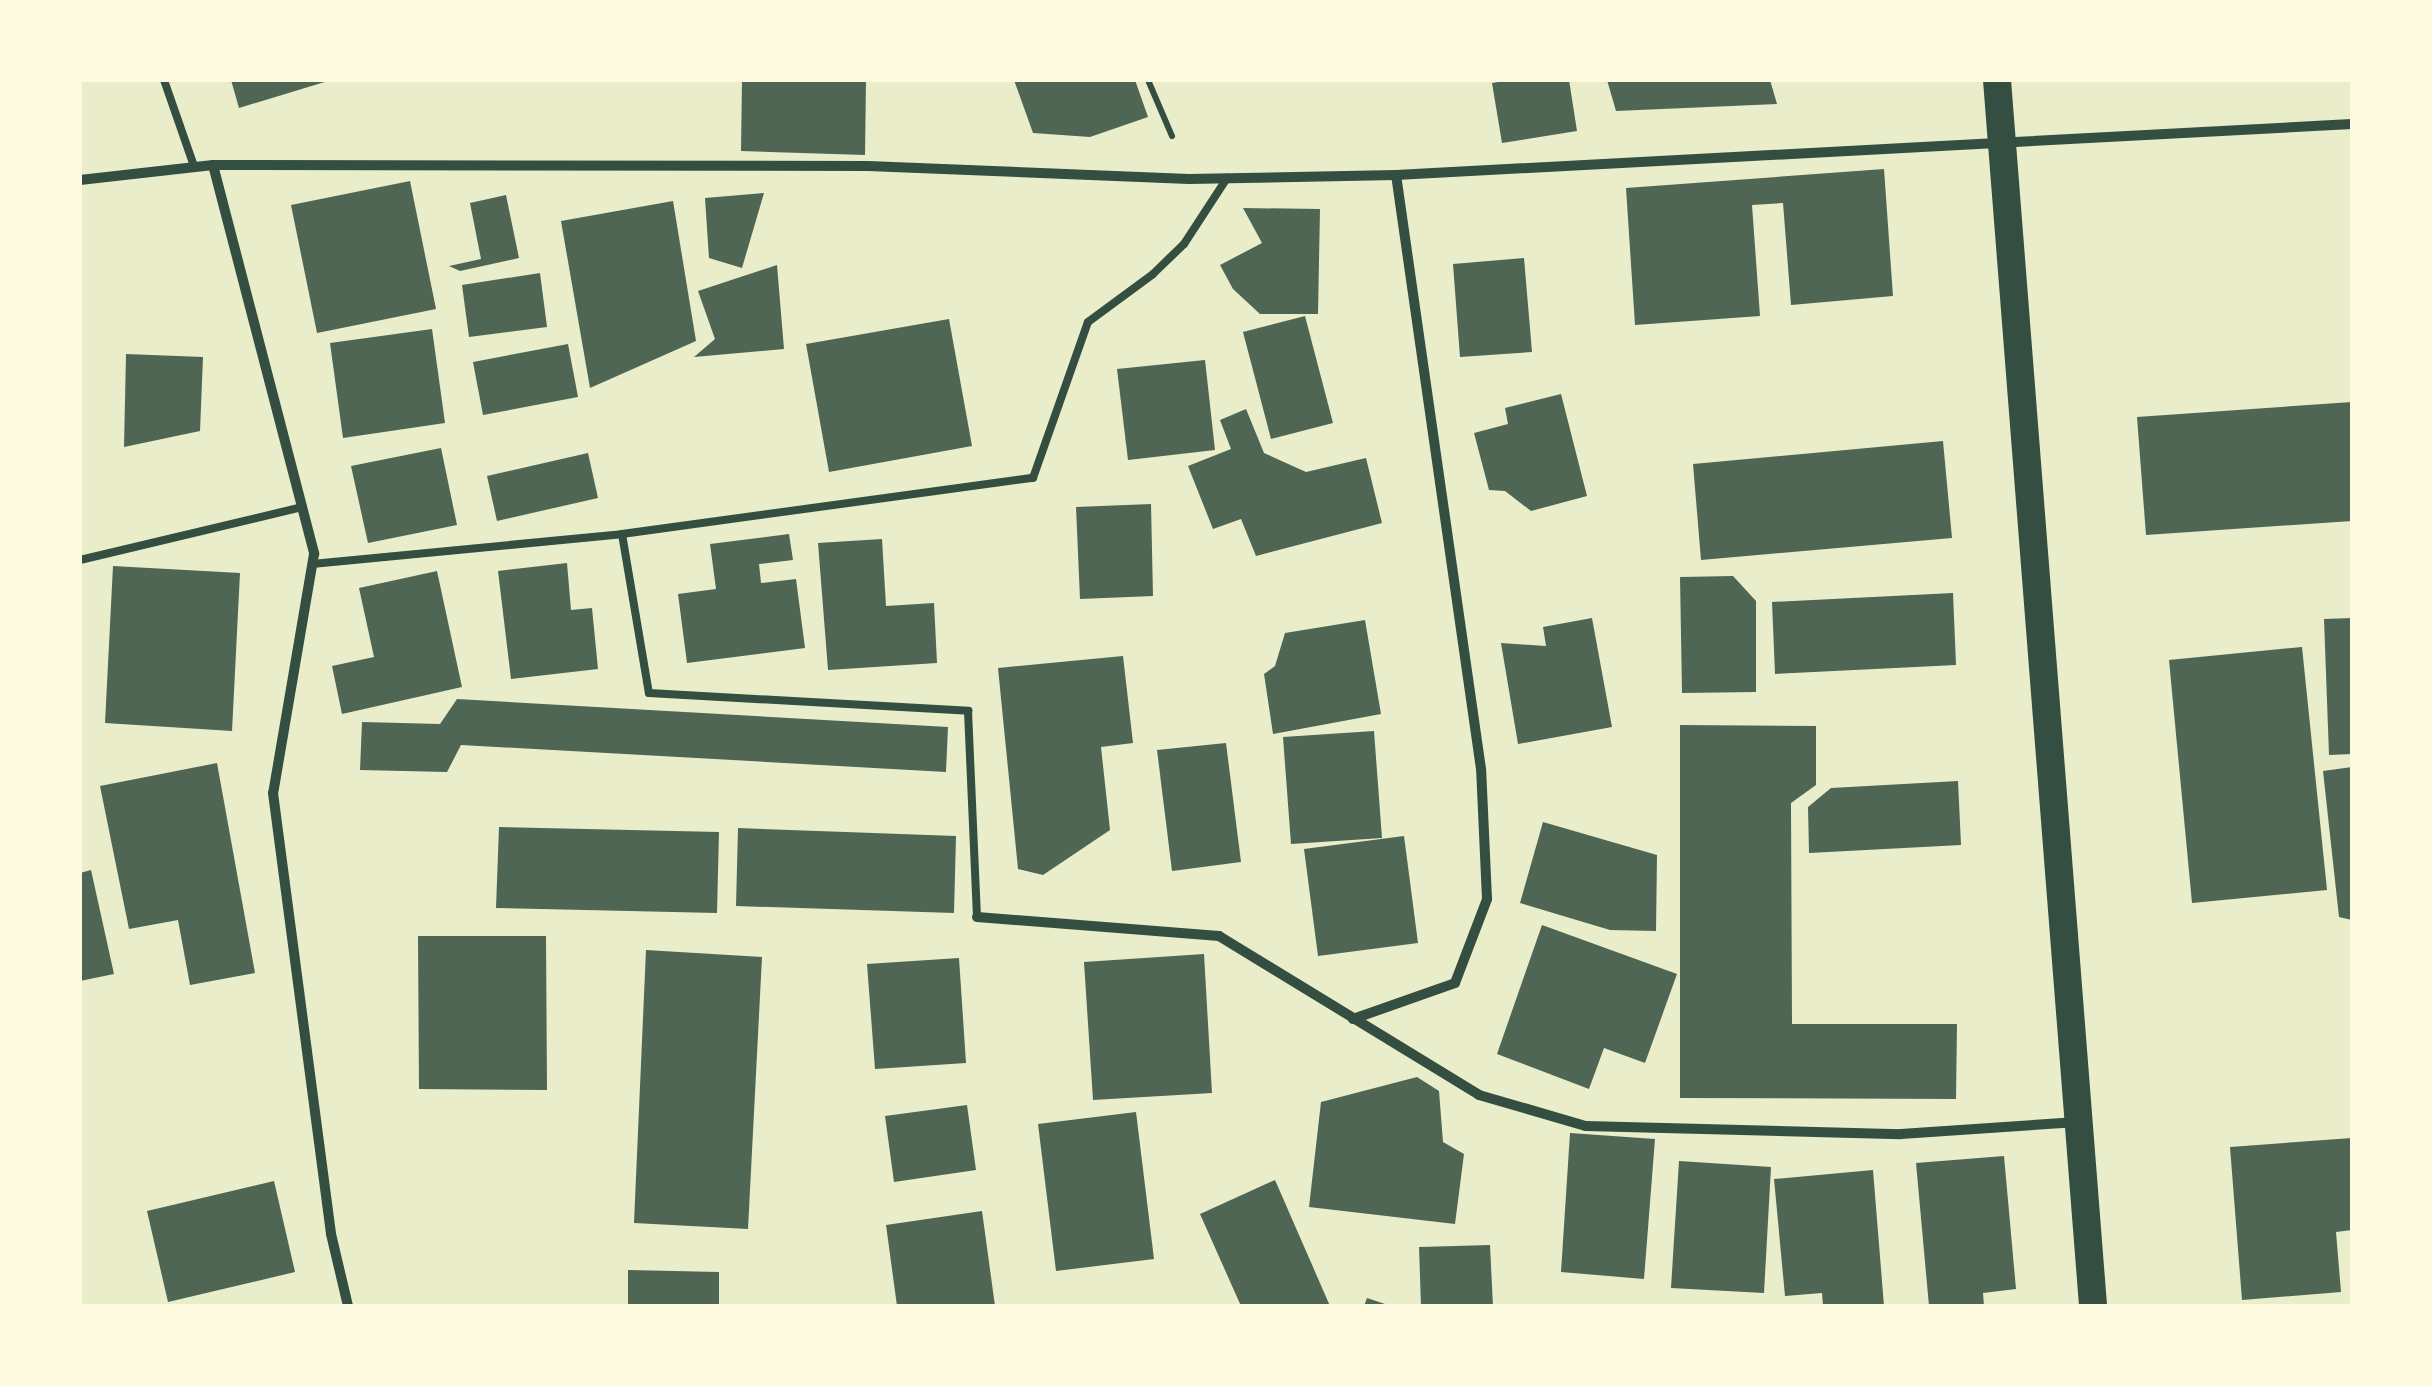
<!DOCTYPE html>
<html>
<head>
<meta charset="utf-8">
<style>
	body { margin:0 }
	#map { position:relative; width:2432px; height:1386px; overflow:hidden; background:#e9edc9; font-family:Georgia,serif }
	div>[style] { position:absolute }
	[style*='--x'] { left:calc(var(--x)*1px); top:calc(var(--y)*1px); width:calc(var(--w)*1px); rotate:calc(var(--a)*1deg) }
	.building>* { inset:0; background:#4f6655 }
	.path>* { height:6px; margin:-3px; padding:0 3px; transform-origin:3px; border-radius:3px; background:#344e41 }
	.service>* { height:8px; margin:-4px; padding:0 4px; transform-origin:4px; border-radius:4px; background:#344e41 }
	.minor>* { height:10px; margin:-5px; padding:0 5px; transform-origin:5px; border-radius:5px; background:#344e41 }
	.trunk>* { height:28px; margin:-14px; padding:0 14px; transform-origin:14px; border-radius:14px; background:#344e41 }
	span { translate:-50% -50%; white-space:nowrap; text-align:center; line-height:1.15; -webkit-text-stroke:10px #fefae0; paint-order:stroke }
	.frame { position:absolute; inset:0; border:82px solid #fefae0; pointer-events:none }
</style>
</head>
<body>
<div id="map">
	<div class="building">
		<i style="clip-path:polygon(231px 80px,328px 80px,328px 81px,239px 108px)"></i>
		<i style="clip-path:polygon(742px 80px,866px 80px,865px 155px,741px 151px)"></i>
		<i style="clip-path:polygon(1014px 80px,1135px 80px,1148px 117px,1090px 137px,1033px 133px)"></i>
		<i style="clip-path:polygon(1510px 80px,1569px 80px,1577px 131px,1502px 143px,1492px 83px)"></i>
		<i style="clip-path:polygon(1607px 80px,1770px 80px,1777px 104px,1616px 111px)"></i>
		<i style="clip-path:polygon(1884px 169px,1893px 296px,1791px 305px,1783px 203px,1752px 205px,1760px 316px,1635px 325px,1626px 188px)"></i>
		<i style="clip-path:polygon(410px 181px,436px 309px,317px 333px,291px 205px)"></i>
		<i style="clip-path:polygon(764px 193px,742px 268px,709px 258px,705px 198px)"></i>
		<i style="clip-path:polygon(506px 195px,519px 258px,460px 271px,449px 266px,481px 259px,470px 203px)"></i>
		<i style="clip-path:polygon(673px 201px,696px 341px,590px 388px,561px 221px)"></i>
		<i style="clip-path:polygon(1243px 208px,1320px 209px,1318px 314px,1260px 314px,1233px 289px,1220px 265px,1262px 243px)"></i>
		<i style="clip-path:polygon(1524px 258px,1532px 352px,1460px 357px,1453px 264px)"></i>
		<i style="clip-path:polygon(777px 265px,784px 349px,694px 357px,715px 339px,698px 291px)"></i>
		<i style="clip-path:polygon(540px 273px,547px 327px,469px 337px,462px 285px)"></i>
		<i style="clip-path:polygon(1305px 316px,1333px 423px,1271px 439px,1243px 332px)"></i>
		<i style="clip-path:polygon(949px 319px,972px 446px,829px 472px,806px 344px)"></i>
		<i style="clip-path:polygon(432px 329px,445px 423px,343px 438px,330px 343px)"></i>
		<i style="clip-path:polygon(568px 344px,578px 397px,483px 415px,473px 362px)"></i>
		<i style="clip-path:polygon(126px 354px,203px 357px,200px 431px,124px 447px)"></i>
		<i style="clip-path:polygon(1205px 360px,1215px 450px,1128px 460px,1117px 369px)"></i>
		<i style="clip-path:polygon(1561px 394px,1587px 496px,1531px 511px,1505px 491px,1489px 490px,1474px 433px,1508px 424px,1505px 408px)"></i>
		<i style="clip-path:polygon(2352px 402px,2352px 521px,2146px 535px,2137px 417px)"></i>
		<i style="clip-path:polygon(1246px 409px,1264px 453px,1306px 472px,1366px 458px,1382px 523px,1256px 556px,1241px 519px,1213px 529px,1188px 466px,1231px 449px,1220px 420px)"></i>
		<i style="clip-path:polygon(1943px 441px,1952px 538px,1701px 560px,1693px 464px)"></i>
		<i style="clip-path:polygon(441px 448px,457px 525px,368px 543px,351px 466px)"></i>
		<i style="clip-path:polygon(588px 453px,598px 498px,497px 521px,487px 476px)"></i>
		<i style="clip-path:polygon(1151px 504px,1153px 596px,1080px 599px,1076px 507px)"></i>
		<i style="clip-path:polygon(789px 534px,793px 560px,759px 564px,761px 583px,796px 579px,805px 648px,687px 663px,678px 594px,716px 589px,710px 544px)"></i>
		<i style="clip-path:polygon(882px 539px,886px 606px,934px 603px,937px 663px,828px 670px,818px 543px)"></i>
		<i style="clip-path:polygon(567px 563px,571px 610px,592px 608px,598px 669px,511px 679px,498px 571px)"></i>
		<i style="clip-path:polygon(113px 566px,240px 573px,232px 731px,105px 723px)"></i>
		<i style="clip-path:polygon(437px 571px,462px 687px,342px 714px,332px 666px,374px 657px,359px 588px)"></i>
		<i style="clip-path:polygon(1733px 576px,1756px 601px,1756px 692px,1682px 693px,1680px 577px)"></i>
		<i style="clip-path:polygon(1953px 593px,1956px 665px,1775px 674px,1772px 602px)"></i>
		<i style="clip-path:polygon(1592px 618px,1612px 727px,1518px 744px,1501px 643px,1546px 646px,1543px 627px)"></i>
		<i style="clip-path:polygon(2352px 618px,2352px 754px,2329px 755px,2324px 619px)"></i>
		<i style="clip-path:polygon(1365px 620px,1381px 714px,1273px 734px,1264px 674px,1275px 666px,1285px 633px)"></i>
		<i style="clip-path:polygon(2302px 647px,2327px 890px,2192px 903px,2169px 660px)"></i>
		<i style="clip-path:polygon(1123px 656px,1133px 743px,1101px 747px,1110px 830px,1043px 875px,1018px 869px,998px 668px)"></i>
		<i style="clip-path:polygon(457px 699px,948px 727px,946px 772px,461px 745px,447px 772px,360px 770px,362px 722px,440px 724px)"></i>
		<i style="clip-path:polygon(1680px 725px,1816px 726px,1816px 785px,1791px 803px,1792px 1024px,1957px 1024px,1956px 1099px,1680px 1098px)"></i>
		<i style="clip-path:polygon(1374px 731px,1382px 838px,1291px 844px,1283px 737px)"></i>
		<i style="clip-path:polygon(1226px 743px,1241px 862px,1172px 871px,1157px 750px)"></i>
		<i style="clip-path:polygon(217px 763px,255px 973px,190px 985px,178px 920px,129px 929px,100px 786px)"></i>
		<i style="clip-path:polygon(2352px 767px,2352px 920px,2339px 917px,2323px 771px)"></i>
		<i style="clip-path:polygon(1958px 781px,1961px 845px,1809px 853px,1808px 807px,1831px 788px)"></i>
		<i style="clip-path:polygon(1543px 822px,1657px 855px,1656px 931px,1610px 930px,1520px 903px)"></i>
		<i style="clip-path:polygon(499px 827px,719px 832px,717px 913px,496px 908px)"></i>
		<i style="clip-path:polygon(738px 828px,956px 836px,954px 913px,736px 906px)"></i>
		<i style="clip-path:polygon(1404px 836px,1418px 943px,1318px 956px,1304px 849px)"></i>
		<i style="clip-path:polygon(91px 870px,114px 974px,80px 981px,80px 873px)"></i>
		<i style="clip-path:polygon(1542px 925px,1677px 974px,1645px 1063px,1604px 1048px,1589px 1089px,1497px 1054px)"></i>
		<i style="clip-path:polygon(418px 936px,546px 936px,547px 1090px,419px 1089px)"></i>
		<i style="clip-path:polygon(646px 950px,762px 957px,748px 1229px,634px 1223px)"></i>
		<i style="clip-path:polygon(1204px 954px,1212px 1093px,1093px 1100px,1084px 962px)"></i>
		<i style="clip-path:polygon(959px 958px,966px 1063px,875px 1069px,867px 964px)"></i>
		<i style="clip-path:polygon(1417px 1077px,1439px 1091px,1443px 1142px,1464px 1154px,1455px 1224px,1309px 1207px,1321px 1102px)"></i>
		<i style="clip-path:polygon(967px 1105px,976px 1170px,894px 1182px,885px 1116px)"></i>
		<i style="clip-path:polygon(1136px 1112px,1154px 1259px,1056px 1271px,1038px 1124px)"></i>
		<i style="clip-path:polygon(1570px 1133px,1655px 1139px,1644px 1279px,1561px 1272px)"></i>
		<i style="clip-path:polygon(2352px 1138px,2352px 1230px,2336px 1232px,2341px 1292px,2242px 1300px,2230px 1147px)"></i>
		<i style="clip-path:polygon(2004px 1156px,2016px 1289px,1983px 1293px,1984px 1306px,1929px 1306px,1916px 1163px)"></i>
		<i style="clip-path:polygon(1679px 1161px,1771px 1167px,1764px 1293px,1671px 1288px)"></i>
		<i style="clip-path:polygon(1873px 1170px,1884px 1306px,1823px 1306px,1822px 1293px,1785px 1296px,1774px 1179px)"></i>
		<i style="clip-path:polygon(1275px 1180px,1330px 1306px,1241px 1306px,1200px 1214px)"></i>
		<i style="clip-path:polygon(274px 1181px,295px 1272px,168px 1302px,147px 1211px)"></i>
		<i style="clip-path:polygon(982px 1211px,995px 1306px,897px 1306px,886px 1225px)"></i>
		<i style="clip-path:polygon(1490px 1245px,1493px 1306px,1421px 1306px,1419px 1247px)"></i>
		<i style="clip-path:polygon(628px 1270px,719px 1272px,719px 1306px,628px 1306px)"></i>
		<i style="clip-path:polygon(1367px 1298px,1388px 1305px,1388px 1306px,1364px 1306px)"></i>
	</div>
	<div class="path">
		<i style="--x:1148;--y:80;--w:61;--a:66.8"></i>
	</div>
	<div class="service">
		<i style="--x:164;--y:80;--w:91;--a:70.8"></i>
		<i style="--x:622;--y:534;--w:161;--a:80.4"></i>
		<i style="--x:649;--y:693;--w:320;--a:3.2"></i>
		<i style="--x:968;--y:711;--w:206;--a:87.5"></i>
		<i style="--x:80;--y:560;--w:228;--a:-13.4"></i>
		<i style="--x:312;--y:564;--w:311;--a:-5.5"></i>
		<i style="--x:622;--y:534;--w:415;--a:-7.8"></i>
		<i style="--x:1033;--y:478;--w:165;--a:-70.6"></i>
		<i style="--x:1088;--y:322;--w:81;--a:-36.4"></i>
		<i style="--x:1153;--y:274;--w:43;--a:-44.1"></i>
		<i style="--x:1184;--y:244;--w:79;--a:-56.9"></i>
	</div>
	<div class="minor">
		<i style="--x:213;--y:165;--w:402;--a:75.4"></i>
		<i style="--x:314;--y:554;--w:242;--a:99.7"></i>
		<i style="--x:273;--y:793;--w:445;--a:82.5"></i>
		<i style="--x:331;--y:1234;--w:74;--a:76.7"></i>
		<i style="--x:80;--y:180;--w:134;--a:-6.4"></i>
		<i style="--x:213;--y:165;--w:655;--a:0.09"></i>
		<i style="--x:868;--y:166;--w:321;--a:2.3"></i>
		<i style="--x:1189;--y:179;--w:207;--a:-1.1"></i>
		<i style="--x:1396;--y:175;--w:957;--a:-3.05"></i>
		<i style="--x:977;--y:917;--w:243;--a:4.5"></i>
		<i style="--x:1219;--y:936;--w:305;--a:31.4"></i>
		<i style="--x:1479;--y:1095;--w:111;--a:16.2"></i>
		<i style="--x:1586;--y:1126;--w:315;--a:1.5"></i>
		<i style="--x:1901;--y:1134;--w:177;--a:-3.9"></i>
		<i style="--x:1353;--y:1019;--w:108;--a:-19.4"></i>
		<i style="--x:1455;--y:983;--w:90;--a:-69.1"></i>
		<i style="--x:1487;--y:899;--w:130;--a:-92.6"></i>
		<i style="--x:1481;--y:769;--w:600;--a:-98.14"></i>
	</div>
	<div class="trunk">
		<i style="--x:1997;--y:80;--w:1230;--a:85.52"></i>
	</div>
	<div class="frame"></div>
</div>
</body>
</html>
